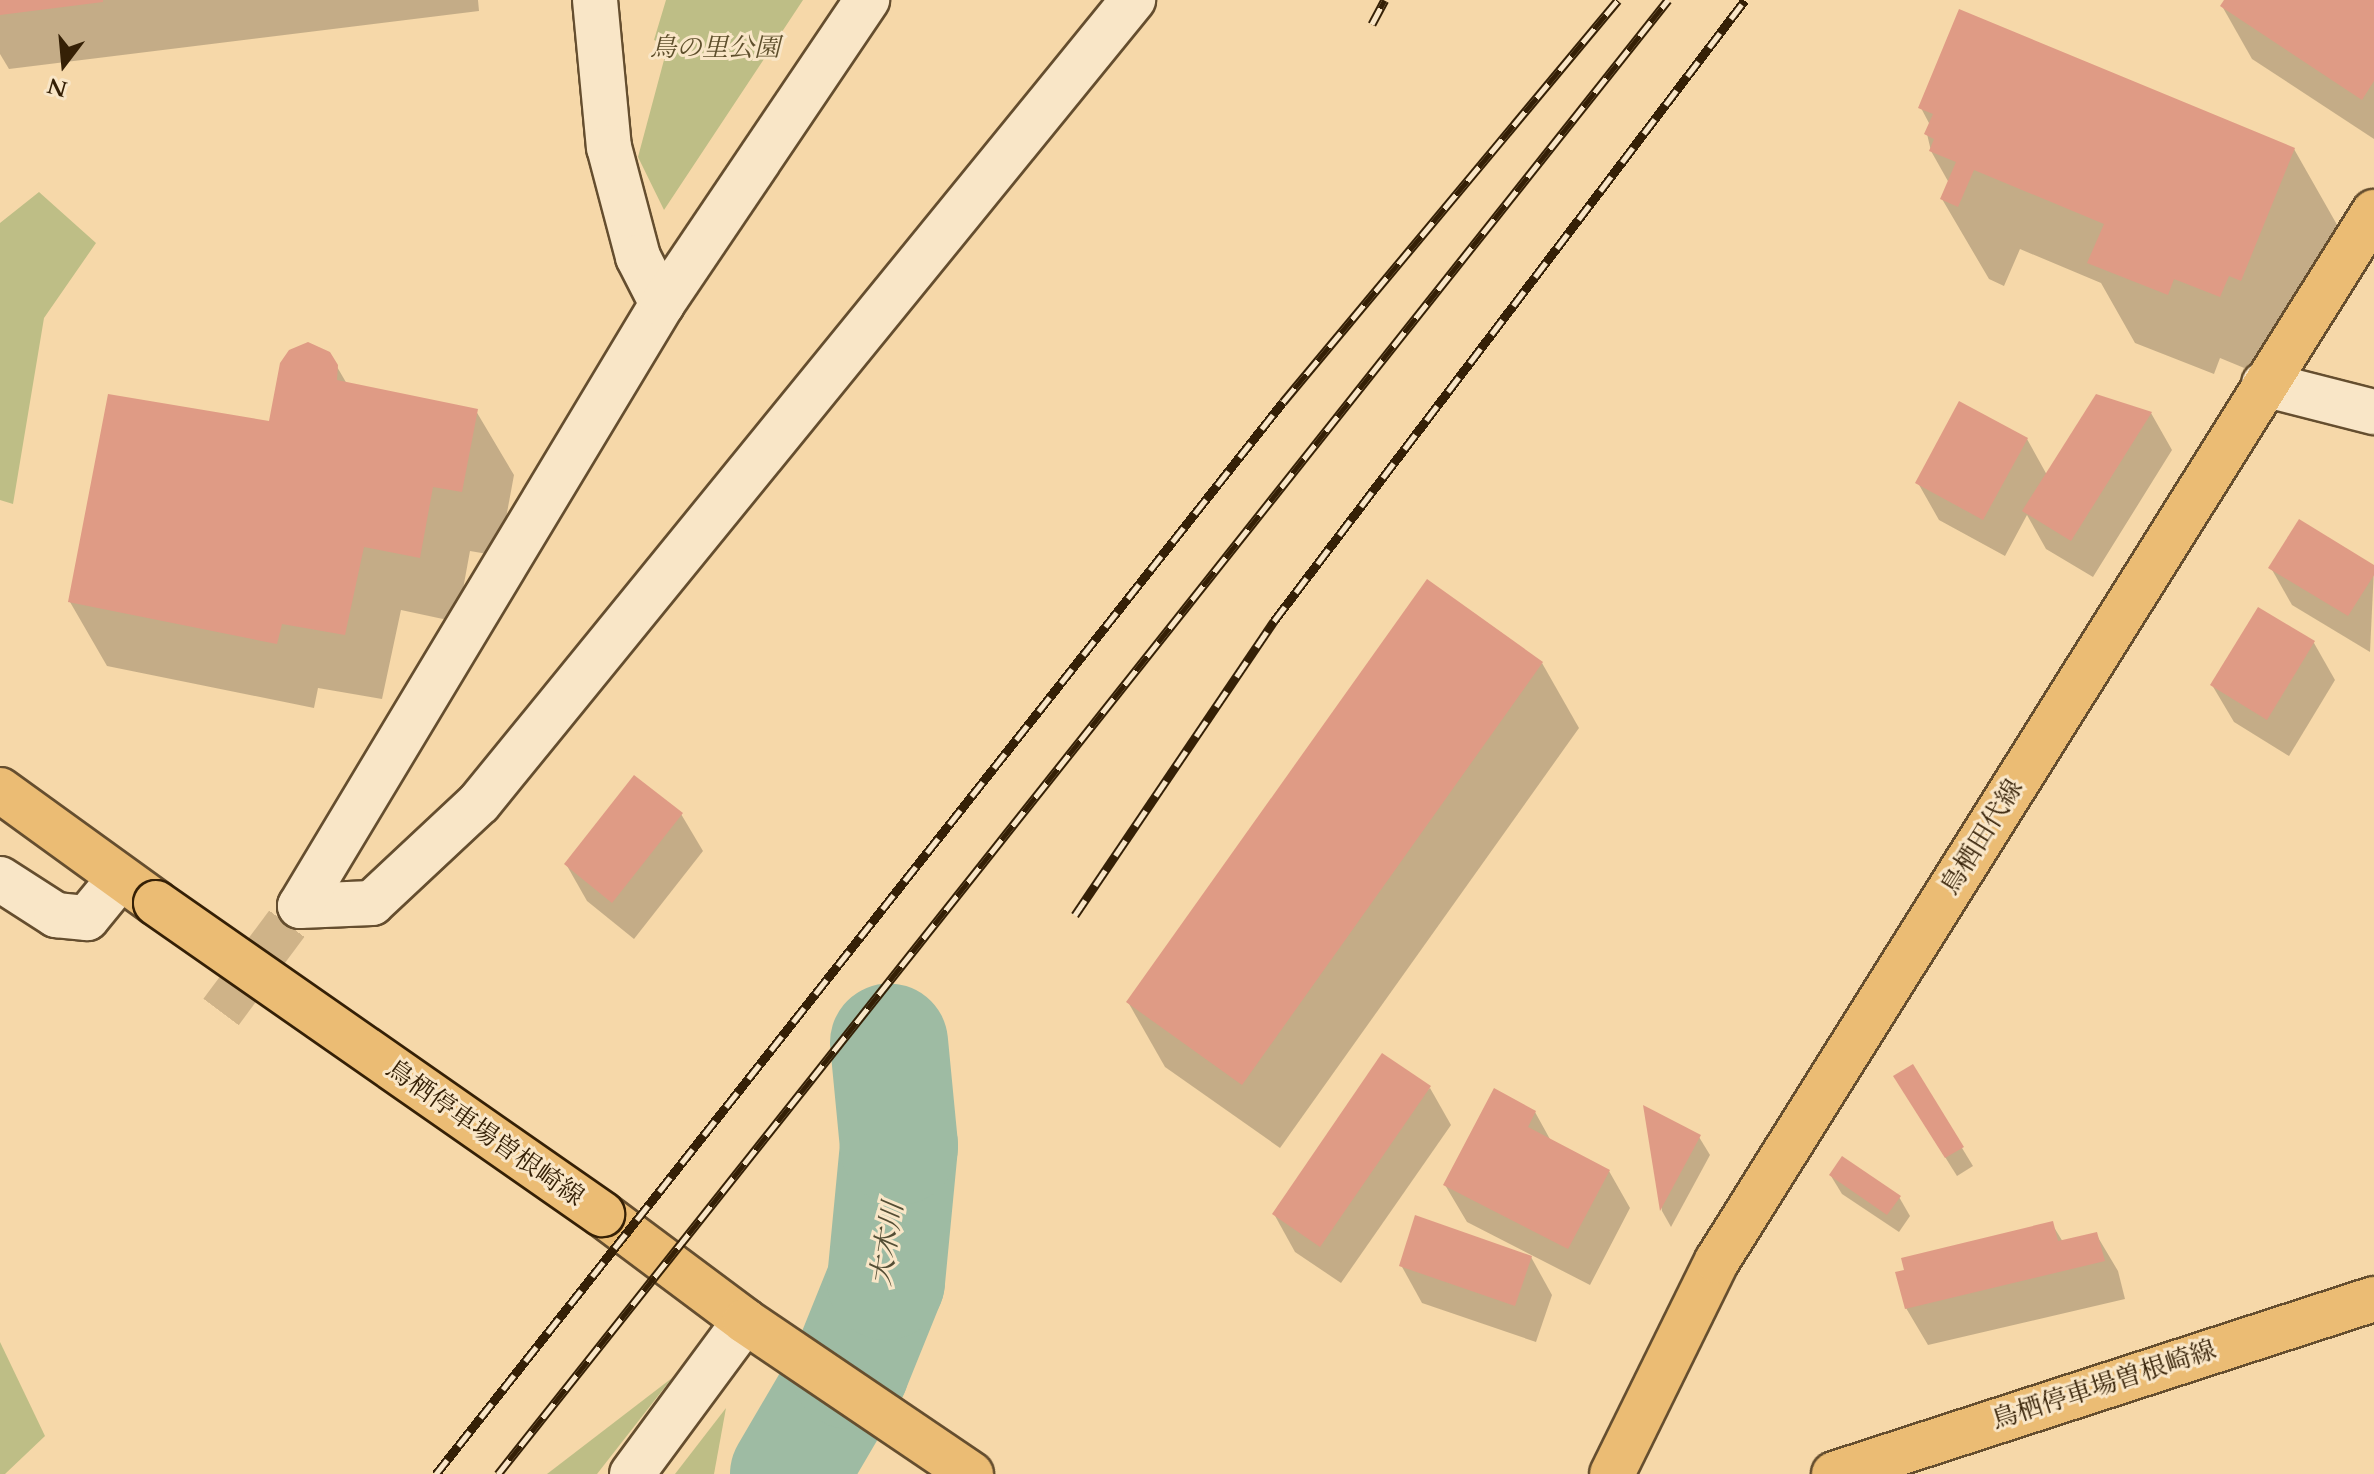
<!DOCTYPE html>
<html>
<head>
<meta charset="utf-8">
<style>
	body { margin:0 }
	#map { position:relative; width:2374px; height:1474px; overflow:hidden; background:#f6d8a9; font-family:Cardo,"Noto Serif JP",serif }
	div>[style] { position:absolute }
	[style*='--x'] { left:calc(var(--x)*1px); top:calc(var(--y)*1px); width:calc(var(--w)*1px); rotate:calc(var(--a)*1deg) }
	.green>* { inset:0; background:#bebe86 }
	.shadow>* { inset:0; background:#0003 }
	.river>* { height:118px; margin:-59px; padding:0 59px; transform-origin:59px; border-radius:59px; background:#9ebba3 }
	.building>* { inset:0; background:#df9b85 }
	.minor-tunnel>* { height:44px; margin-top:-22px; transform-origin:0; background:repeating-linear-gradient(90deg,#cfb388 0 44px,transparent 0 66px) }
	.roads { filter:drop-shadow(2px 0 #654e2f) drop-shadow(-2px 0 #654e2f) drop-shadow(0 2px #654e2f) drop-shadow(0 -2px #654e2f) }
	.minor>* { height:44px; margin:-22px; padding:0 22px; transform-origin:22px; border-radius:22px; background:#f9e6c7 }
	.major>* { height:44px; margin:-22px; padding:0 22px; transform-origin:22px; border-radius:22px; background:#ebbc74 }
	.rail>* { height:9px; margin-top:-4.5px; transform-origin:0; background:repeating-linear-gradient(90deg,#f9e6c7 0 18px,#352006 0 36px); box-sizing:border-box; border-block:2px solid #352006 }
	.bridges { filter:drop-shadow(2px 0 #352006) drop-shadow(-2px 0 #352006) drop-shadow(0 2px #352006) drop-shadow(0 -2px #352006) }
	.major-bridge>* { height:44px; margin:-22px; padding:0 22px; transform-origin:22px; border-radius:22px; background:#ebbc74 }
	span { translate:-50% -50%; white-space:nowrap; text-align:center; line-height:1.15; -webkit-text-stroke:6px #f9e6c7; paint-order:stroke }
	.park-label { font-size:26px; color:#5e4f2c; font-style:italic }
	.street-label { font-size:26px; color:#352006 }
	.water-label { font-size:28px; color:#544e35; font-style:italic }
	.north { position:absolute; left:24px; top:24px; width:80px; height:80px; -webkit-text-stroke:6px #f9e6c7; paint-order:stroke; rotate:196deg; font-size:22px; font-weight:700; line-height:32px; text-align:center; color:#352006 }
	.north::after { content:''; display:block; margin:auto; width:28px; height:36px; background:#352006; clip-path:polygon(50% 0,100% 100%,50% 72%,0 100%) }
</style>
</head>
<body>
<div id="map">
	<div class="green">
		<i style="clip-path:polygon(666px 0,803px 0,664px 210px,638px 157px,668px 45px,654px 40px)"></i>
		<i style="clip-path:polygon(39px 192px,96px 243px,44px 318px,13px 504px,0 500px,0 223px)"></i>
		<i style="clip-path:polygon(0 1342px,45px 1436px,5px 1474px,0 1474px)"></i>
		<i style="clip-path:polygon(672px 1378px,597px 1474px,547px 1474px)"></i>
		<i style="clip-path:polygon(726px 1408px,714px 1474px,675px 1474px)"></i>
	</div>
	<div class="shadow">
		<i style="clip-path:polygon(0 0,478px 0,479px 11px,9px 69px,0 54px)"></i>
		<i style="clip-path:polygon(2226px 0,2374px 0,2374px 139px,2252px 59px,2222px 6px)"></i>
		<i style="clip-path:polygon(1921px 108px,2294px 149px,2340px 230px,2266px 377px,2220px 358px,2214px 374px,2135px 343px,2101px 283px,2020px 249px,2004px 286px,1989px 279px,1942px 199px,1949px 183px,1931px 151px,1927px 134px,1930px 125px)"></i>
		<i style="clip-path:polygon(329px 353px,347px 384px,476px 411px,514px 475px,499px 556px,470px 551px,457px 622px,401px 610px,382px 699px,318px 688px,314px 708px,107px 666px,70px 602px,271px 423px)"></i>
		<i style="clip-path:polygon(2151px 413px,2172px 450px,2093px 577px,2046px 549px,2027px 515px,2005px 556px,1939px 520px,1918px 483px,2027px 439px,2047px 475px)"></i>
		<i style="clip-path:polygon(2271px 568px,2374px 568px,2370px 652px,2292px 605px)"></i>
		<i style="clip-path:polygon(2259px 609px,2314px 643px,2335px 680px,2289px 756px,2234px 722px,2212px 685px)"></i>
		<i style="clip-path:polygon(1542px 663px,1579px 728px,1280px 1148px,1165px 1067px,1128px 1002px)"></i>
		<i style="clip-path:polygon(681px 814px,703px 851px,634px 939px,587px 901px,566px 864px)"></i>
		<i style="clip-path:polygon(1430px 1088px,1451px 1125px,1341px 1283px,1295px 1252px,1274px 1214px)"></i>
		<i style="clip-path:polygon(1906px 1095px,1962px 1148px,1973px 1166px,1957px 1176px)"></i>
		<i style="clip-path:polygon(1646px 1109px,1699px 1137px,1710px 1155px,1671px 1227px,1662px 1211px)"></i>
		<i style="clip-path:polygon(1535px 1112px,1551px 1141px,1609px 1171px,1630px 1208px,1590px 1285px,1467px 1222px,1445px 1185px)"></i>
		<i style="clip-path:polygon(1831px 1176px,1899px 1197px,1910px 1216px,1899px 1232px,1842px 1194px)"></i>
		<i style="clip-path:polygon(2052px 1224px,2063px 1242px,2096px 1234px,2118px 1271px,2125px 1299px,1928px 1345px,1906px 1308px)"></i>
		<i style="clip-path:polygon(1531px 1257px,1552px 1295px,1536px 1342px,1422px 1303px,1401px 1265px)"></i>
	</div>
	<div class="river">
		<i style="--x:789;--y:1474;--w:121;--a:-59.6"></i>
		<i style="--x:850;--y:1370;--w:96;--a:-68"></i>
		<i style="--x:886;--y:1281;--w:136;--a:-84.5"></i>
		<i style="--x:899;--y:1146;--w:104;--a:-95.5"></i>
	</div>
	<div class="building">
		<i style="clip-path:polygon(0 0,103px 0,103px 2px,0 15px)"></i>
		<i style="clip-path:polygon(2224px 0,2374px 0,2374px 81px,2362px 100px,2220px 6px)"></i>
		<i style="clip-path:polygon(1959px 9px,2295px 148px,2241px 281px,2229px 276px,2220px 297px,2174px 279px,2168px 295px,2087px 263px,2104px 224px,1974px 170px,1958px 207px,1940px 199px,1956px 162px,1929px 151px,1934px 139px,1924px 134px,1933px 114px,1918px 108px)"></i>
		<i style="clip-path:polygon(308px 342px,330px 352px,338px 365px,337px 380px,478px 409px,462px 492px,433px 487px,420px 558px,364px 547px,345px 635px,282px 624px,277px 644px,68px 602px,108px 394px,269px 421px,280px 363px,289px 350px)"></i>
		<i style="clip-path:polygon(2096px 394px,2152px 412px,2071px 541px,2022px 511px)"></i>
		<i style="clip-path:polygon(1959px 401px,2028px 438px,1983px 520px,1915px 483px)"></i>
		<i style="clip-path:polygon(2299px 519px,2374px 565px,2374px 575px,2348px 616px,2268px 568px)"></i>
		<i style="clip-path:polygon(1427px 579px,1543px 662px,1242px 1085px,1126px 1002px)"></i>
		<i style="clip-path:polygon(2258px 607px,2315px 641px,2267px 720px,2210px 685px)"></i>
		<i style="clip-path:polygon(634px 775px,683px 813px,612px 903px,564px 864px)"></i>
		<i style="clip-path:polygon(1382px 1053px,1431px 1086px,1320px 1247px,1272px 1214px)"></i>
		<i style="clip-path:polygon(1913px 1064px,1964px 1147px,1945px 1158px,1893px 1076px)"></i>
		<i style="clip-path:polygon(1494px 1088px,1536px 1111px,1528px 1127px,1610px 1170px,1568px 1249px,1443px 1185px)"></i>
		<i style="clip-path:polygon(1643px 1105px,1701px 1135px,1660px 1211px)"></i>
		<i style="clip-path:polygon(1842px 1156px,1901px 1196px,1887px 1215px,1829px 1175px)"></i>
		<i style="clip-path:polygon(1415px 1215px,1532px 1256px,1515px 1306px,1399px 1266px)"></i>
		<i style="clip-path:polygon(2053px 1221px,2058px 1241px,2097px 1232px,2105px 1261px,1905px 1309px,1895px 1272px,1904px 1270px,1901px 1258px)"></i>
	</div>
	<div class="minor-tunnel">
		<i style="--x:221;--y:1012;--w:132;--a:-53.3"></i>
	</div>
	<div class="roads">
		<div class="minor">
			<i style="--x:595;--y:0;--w:148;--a:84.6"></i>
			<i style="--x:609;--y:147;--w:114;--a:75.2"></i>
			<i style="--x:638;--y:257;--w:53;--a:62.9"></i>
			<i style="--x:2264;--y:384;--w:114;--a:14.3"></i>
			<i style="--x:0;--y:879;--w:67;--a:32.7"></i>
			<i style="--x:56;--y:915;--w:31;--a:6"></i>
			<i style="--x:87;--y:918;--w:50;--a:-50.6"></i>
			<i style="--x:300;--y:906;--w:72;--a:-2.4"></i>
			<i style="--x:372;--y:903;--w:146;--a:-43.1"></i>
			<i style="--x:479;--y:803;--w:1036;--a:-50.84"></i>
			<i style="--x:300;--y:906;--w:702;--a:-58.98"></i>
			<i style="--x:662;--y:304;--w:367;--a:-56"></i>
			<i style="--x:632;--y:1474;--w:190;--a:-53.6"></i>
		</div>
		<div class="major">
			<i style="--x:0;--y:790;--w:193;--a:35.9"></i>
			<i style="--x:602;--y:1214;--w:179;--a:36.8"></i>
			<i style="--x:745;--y:1321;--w:273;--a:34.1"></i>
			<i style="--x:1612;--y:1474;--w:237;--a:-63.8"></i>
			<i style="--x:1717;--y:1261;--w:1238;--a:-57.94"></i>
			<i style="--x:1834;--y:1474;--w:568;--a:-17.96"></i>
		</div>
	</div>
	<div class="rail">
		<i style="--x:1372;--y:24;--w:27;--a:-62"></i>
		<i style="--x:1075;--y:915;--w:355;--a:-55.9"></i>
		<i style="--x:1274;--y:621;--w:779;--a:-52.82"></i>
		<i style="--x:436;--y:1474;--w:1366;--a:-51.69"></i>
		<i style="--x:1283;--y:402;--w:523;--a:-50.19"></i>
		<i style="--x:498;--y:1474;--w:1882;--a:-51.56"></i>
	</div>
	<div class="bridges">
		<div class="major-bridge">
			<i style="--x:156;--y:903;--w:544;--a:34.89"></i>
		</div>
	</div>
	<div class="park-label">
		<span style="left:715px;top:48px">鳥の里公園</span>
	</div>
	<div class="street-label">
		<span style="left:1982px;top:837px;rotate:-58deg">鳥栖田代線</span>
		<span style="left:485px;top:1133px;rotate:35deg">鳥栖停車場曽根崎線</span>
		<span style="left:2104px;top:1385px;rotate:-18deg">鳥栖停車場曽根崎線</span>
	</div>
	<div class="water-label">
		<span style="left:887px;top:1244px;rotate:-81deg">大木川</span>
	</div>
	<div class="north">N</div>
</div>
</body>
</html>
